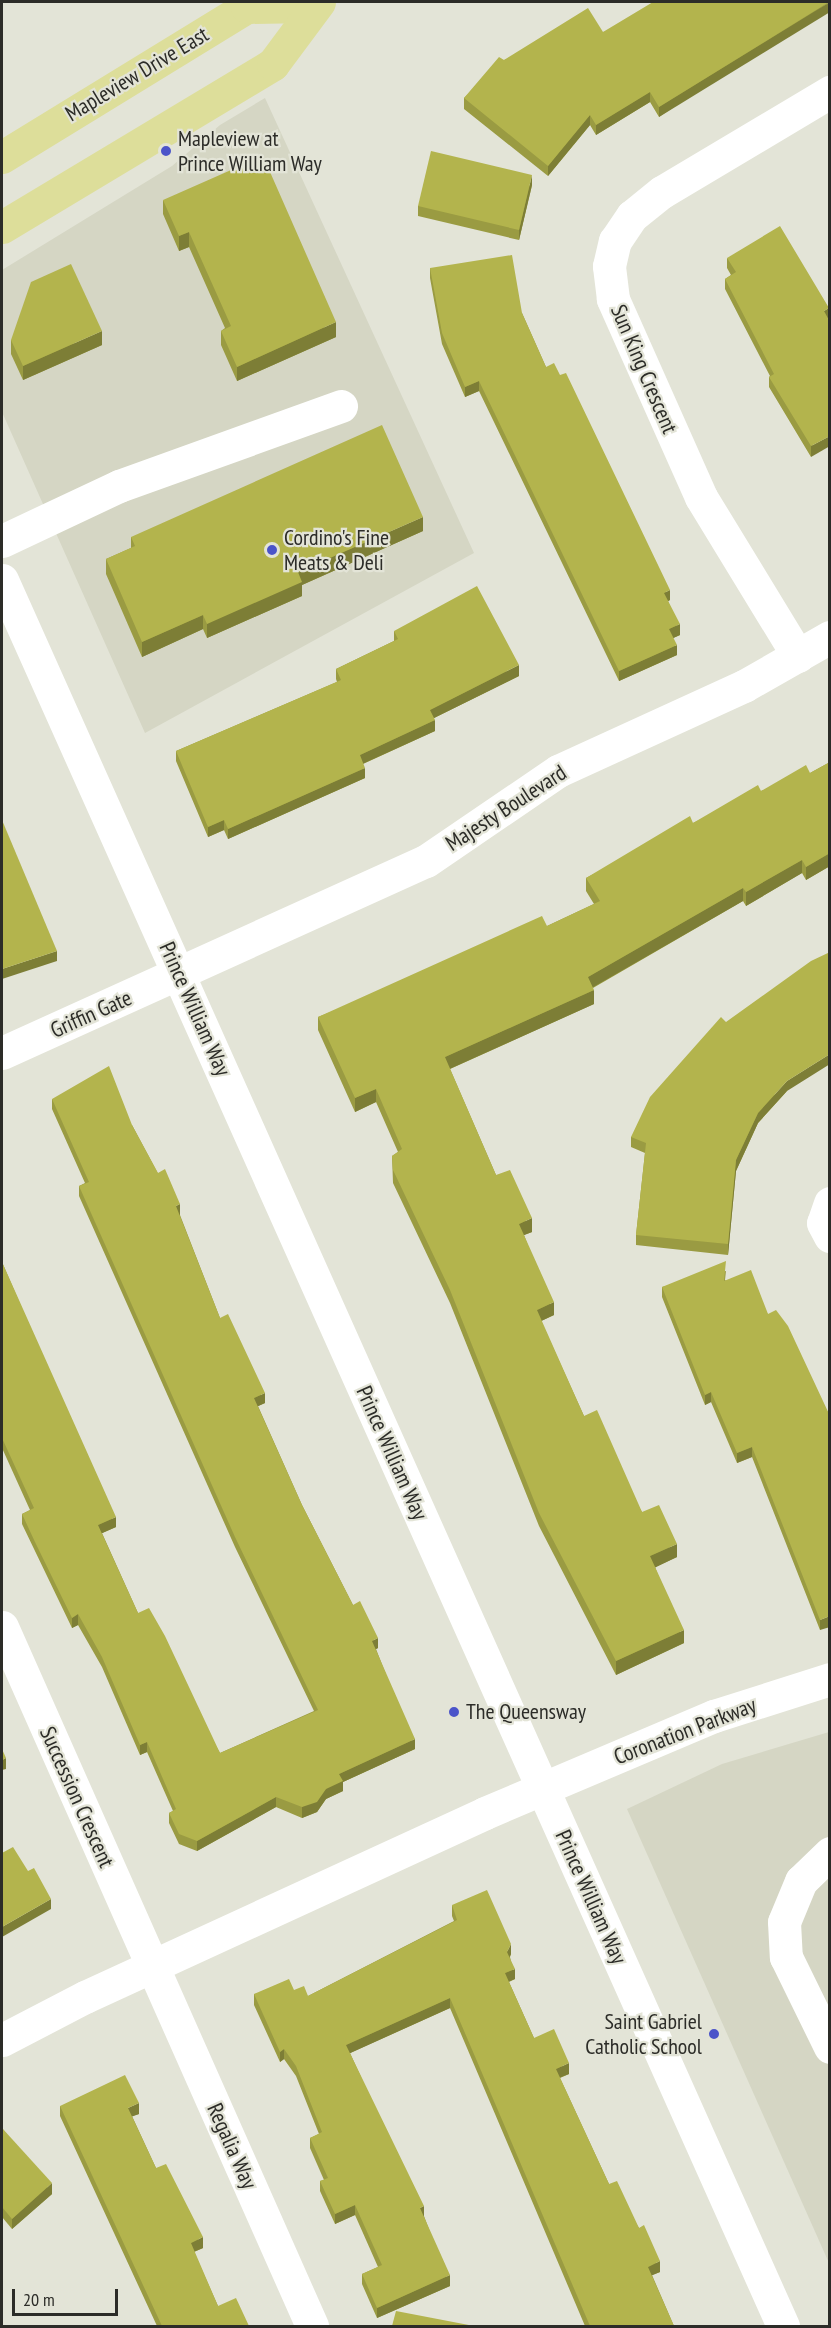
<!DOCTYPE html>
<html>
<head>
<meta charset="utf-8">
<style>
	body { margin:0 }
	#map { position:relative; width:831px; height:2328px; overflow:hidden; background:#e3e4d7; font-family:"PT Sans Narrow",sans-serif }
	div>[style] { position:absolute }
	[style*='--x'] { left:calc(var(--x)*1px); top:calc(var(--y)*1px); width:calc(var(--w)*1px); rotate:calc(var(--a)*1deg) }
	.built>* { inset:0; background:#d5d6c4 }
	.minor>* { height:33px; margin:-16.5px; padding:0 16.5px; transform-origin:16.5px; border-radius:16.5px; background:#fff }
	.major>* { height:33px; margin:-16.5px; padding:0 16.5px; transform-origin:16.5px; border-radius:16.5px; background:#ddde9a }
	.wall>* { inset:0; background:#9a9b42 }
	.shaded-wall>* { inset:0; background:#7d7e36 }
	.building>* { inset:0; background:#b3b44d }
	.dots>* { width:16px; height:16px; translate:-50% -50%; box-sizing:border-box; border:3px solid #e3e4d7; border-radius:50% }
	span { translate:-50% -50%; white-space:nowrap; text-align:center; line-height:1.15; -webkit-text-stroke:4.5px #e3e4d7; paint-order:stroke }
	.street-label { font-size:22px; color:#2c2c28 }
	.poi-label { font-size:22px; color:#2c2c28 }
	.left { translate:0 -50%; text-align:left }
	.right { translate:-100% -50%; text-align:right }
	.frame { position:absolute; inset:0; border:3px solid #2c2c28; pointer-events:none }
	.scale { position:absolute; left:12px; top:2289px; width:106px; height:27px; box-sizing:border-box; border:3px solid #2c2c28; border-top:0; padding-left:8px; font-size:18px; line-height:21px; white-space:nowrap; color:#2c2c28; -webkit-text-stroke:4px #e3e4d7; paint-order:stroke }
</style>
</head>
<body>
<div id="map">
	<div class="built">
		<i style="clip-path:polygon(265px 98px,474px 553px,145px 733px,2px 412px,2px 270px,172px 166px,220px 125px)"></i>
		<i style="clip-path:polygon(829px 1732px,829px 2263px,627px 1809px,722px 1764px)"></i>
	</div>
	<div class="minor">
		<i style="--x:2;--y:541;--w:129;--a:-25.2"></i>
		<i style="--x:119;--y:486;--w:236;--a:-19.8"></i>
		<i style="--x:2;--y:580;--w:1913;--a:65.9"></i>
		<i style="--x:798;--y:656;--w:186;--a:-121.4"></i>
		<i style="--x:701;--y:497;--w:217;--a:-114"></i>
		<i style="--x:613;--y:299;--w:33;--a:-97"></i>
		<i style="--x:609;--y:266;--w:26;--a:-77"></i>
		<i style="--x:615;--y:241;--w:30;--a:-56"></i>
		<i style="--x:632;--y:216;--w:38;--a:-39"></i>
		<i style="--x:662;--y:192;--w:196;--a:-30.8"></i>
		<i style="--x:2;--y:1053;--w:465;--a:-24.4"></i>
		<i style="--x:426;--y:861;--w:160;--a:-34.3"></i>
		<i style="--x:558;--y:771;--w:205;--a:-24.6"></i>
		<i style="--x:744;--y:686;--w:99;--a:-29.7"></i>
		<i style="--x:830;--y:1203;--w:21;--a:109"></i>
		<i style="--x:823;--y:1223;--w:15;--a:62"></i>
		<i style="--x:2;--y:1627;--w:765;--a:66.08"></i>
		<i style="--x:830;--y:1853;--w:40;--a:136"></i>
		<i style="--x:801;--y:1881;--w:44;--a:112.5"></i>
		<i style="--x:784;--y:1922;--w:35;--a:87"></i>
		<i style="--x:786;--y:1957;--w:100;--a:63.9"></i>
		<i style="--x:2;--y:2040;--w:93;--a:-27.4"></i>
		<i style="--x:85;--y:1997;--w:440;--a:-24.7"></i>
		<i style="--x:485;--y:1813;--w:249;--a:-23"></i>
		<i style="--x:714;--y:1716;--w:122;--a:-17.7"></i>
	</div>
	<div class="major">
		<i style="--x:2;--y:157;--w:287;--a:-31.5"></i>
		<i style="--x:247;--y:7;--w:65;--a:-0.9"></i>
		<i style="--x:2;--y:227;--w:316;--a:-31"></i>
		<i style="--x:273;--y:64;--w:77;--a:-53.4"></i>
	</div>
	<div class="wall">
		<i style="clip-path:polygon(830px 2px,659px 117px,650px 102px,596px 135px,590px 125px,548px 176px,464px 109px,464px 98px,504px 60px,603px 32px)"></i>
		<i style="clip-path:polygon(532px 185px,519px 240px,418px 216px,418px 206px)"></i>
		<i style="clip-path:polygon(163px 200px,336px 337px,237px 381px,221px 345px,221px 331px,225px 328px,189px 247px,179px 251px,163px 214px)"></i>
		<i style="clip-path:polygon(727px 258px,829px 318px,828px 319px,811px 457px,769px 387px,769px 377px,770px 376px,725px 289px,725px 279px,731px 275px,727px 268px)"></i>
		<i style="clip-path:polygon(430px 268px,522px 313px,546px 367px,670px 600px,668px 601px,680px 635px,673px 638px,677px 655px,619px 681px,479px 391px,465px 397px,442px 344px,430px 278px)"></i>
		<i style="clip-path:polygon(11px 340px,102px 345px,23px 380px,11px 354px)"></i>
		<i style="clip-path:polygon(423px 531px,302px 585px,302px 596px,207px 638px,203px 629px,142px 657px,106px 574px,106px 559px,131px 548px,131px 537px)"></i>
		<i style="clip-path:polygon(394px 631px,519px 676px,434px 718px,435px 731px,363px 764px,365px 778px,228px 839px,224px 830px,208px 837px,176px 761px,176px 751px,337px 682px,336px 679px,336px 669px,394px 641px)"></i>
		<i style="clip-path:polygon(830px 762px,830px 866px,806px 880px,802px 873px,746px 906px,743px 901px,593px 988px,594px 1004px,450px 1069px,496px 1175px,532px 1232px,524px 1235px,554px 1315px,541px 1321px,584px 1416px,642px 1512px,677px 1557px,655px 1567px,684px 1643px,616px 1675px,539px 1526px,450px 1303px,393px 1183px,392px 1156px,398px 1152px,376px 1102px,355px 1112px,318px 1030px,318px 1017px,547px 926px,594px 904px,586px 891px,586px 878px,693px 823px,761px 791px,810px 773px)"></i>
		<i style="clip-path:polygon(787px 1091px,758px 1123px,736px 1171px,728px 1255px,636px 1245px,636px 1235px,645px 1153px,631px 1147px,631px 1137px)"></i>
		<i style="clip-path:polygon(52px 1099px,132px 1125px,180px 1215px,220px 1318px,265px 1403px,258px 1406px,302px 1505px,353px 1605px,378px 1648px,376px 1649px,415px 1749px,343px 1782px,343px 1791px,326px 1799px,317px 1812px,302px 1818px,276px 1807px,197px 1851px,179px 1844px,169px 1823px,169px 1813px,173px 1811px,147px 1752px,140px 1755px,102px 1667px,78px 1625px,72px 1628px,22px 1524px,22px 1514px,30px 1510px,2px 1448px,2px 1262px,116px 1527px,102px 1533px,138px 1613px,220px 1753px,314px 1711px,235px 1547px,79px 1196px,79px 1186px,85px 1183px,52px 1109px)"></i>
		<i style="clip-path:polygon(726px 1271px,725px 1280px,768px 1314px,830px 1416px,820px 1630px,752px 1457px,737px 1463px,711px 1402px,705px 1405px,662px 1297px,662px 1287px)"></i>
		<i style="clip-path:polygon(452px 1905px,511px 1954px,510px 1957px,515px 1979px,509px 1982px,534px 2038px,569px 2074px,560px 2078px,609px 2184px,639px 2228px,660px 2272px,652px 2275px,674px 2326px,585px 2326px,450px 2008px,350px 2053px,424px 2216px,450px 2286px,377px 2318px,362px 2284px,362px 2274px,378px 2267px,355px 2215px,335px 2224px,320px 2191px,320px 2181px,324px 2180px,310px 2148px,310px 2138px,319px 2134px,296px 2076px,284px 2059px,280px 2062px,254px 2005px,254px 1994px,294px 1990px,308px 1996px,454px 1921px,452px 1916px)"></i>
		<i style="clip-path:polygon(60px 2106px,139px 2114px,132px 2116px,156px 2168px,203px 2248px,194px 2252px,218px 2306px,249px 2326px,157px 2326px,60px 2116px)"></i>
		<i style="clip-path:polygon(2px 2128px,52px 2194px,12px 2229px,2px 2217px)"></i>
	</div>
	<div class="shaded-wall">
		<i style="clip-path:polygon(830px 2px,830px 12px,659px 117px,659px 107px)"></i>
		<i style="clip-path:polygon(650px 92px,650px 102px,596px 135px,596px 125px)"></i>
		<i style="clip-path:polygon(590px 115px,590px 125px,548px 176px,548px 166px)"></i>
		<i style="clip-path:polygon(532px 175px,532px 185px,519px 240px,519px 230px)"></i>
		<i style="clip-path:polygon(189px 232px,189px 247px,179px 251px,179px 236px)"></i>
		<i style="clip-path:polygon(829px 308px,829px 318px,824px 322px,824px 311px)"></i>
		<i style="clip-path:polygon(336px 322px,336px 337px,237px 381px,237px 367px)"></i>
		<i style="clip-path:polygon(102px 331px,102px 345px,23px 380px,23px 366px)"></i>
		<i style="clip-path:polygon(479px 381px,479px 391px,465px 397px,465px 387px)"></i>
		<i style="clip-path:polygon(830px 436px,830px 446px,811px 457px,811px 446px)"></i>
		<i style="clip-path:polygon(423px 517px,423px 531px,302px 585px,302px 596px,207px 638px,207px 624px,298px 572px)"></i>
		<i style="clip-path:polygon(670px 590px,670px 600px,664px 603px,664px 593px)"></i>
		<i style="clip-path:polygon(203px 615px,203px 629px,142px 657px,142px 642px)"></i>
		<i style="clip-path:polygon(680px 624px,680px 635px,669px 640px,669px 629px)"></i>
		<i style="clip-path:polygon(677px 645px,677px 655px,619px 681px,619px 671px)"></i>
		<i style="clip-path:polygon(519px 665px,519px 676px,430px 720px,430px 710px)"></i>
		<i style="clip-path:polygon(435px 720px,435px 731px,360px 765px,360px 755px)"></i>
		<i style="clip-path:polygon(365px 768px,365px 778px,228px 839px,228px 829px)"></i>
		<i style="clip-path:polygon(224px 820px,224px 830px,208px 837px,208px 827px)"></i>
		<i style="clip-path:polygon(830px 853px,830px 866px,806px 880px,806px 867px)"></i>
		<i style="clip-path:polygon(802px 860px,802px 873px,746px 906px,746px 892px)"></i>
		<i style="clip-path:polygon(743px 888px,743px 901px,588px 990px,588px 977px)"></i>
		<i style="clip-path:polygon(57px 951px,57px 961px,2px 979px,2px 969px)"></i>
		<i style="clip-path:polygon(594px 990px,594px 1004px,445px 1071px,445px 1057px)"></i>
		<i style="clip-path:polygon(830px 1054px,830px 1064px,787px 1091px,758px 1123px,736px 1171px,728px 1255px,728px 1244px,736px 1160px,758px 1113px,787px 1081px)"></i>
		<i style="clip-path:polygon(376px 1089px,376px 1102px,355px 1112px,355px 1098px)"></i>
		<i style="clip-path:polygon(180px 1204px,180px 1215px,176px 1217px,176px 1206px)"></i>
		<i style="clip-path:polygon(532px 1218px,532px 1232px,519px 1237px,519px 1224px)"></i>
		<i style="clip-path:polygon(554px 1302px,554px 1315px,537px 1323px,537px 1310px)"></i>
		<i style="clip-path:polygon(711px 1392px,711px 1402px,705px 1405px,705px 1395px)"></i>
		<i style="clip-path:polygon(265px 1393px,265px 1403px,254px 1408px,254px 1398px)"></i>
		<i style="clip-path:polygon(752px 1447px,752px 1457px,737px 1463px,737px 1453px)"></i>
		<i style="clip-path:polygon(116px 1517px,116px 1527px,98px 1535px,98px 1525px)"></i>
		<i style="clip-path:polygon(677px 1544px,677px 1557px,650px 1570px,650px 1556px)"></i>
		<i style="clip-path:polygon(78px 1614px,78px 1625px,72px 1628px,72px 1618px)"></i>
		<i style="clip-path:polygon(830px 1616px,830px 1627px,820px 1630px,820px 1620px)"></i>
		<i style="clip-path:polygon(684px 1630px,684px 1643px,616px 1675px,616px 1661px)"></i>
		<i style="clip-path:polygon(378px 1638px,378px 1648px,372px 1651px,372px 1641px)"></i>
		<i style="clip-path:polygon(415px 1739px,415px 1749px,343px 1782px,343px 1791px,326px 1799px,317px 1812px,302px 1818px,302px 1807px,326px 1789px,339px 1774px)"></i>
		<i style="clip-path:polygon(147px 1742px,147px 1752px,140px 1755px,140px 1745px)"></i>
		<i style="clip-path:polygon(6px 1758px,6px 1769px,2px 1770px,2px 1760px)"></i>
		<i style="clip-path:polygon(276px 1797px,276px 1807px,197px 1851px,197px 1841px)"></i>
		<i style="clip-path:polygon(51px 1899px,51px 1909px,2px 1937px,2px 1927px)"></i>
		<i style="clip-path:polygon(511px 1944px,511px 1954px,507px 1962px,507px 1952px)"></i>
		<i style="clip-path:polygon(515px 1969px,515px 1979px,505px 1983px,505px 1973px)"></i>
		<i style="clip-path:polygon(450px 1998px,450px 2008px,346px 2055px,346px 2045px)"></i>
		<i style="clip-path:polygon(284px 2049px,284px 2059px,280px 2062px,280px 2052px)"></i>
		<i style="clip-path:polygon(569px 2063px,569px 2074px,556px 2079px,556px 2069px)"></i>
		<i style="clip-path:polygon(139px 2103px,139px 2114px,128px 2118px,128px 2108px)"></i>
		<i style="clip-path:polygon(52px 2183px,52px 2194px,12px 2229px,12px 2219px)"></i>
		<i style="clip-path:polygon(355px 2205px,355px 2215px,335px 2224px,335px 2214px)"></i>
		<i style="clip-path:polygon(424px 2206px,424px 2216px,420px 2218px,420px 2208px)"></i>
		<i style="clip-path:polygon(203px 2237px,203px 2248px,191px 2253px,191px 2243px)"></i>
		<i style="clip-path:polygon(660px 2261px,660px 2272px,648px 2277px,648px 2267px)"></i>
		<i style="clip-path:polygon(450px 2275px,450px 2286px,377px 2318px,377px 2308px)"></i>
	</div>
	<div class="building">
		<i style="clip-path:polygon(653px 2px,829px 2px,659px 107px,650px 92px,596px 125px,590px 115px,548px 166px,464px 98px,499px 57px,504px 60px,588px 8px,603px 32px)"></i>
		<i style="clip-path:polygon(431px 151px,532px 175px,519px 230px,418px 206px)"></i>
		<i style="clip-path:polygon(263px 156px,336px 322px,237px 367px,221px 331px,231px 326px,189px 232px,179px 236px,163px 200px)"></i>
		<i style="clip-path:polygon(780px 226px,829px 308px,824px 311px,830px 322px,830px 436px,811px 446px,769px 377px,774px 374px,725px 279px,736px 272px,727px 258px)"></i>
		<i style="clip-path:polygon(512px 255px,522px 313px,546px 367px,554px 363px,560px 375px,566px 373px,670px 590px,664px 593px,680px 624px,669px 629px,677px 645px,619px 671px,479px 381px,465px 387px,442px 333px,430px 268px)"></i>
		<i style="clip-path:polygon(71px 264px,102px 331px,23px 366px,11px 340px,31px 282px)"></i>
		<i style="clip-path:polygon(382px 425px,423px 517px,298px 572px,302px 582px,207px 624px,203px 615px,142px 642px,106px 559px,135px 546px,131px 537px)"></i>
		<i style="clip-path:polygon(477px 586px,519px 665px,430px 710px,435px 720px,360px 755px,365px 768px,228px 829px,224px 820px,208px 827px,176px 751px,341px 680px,336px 669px,398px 639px,394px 631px)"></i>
		<i style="clip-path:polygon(830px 762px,830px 853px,806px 867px,802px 860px,746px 892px,743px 888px,588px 977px,594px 990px,445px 1057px,496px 1175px,510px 1170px,532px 1218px,519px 1224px,554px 1302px,537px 1310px,584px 1416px,597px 1410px,642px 1512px,659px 1505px,677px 1544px,650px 1556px,684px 1630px,616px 1661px,539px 1513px,450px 1290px,393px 1170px,392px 1156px,402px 1149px,376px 1089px,355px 1098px,318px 1017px,542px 916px,547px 926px,600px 901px,586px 878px,690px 816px,693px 823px,758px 785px,761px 791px,806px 765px,810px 773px)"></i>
		<i style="clip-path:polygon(2px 820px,57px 951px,2px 969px)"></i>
		<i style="clip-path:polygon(830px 952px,830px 1054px,787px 1081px,758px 1113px,736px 1160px,728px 1244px,636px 1235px,646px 1143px,631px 1137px,650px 1097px,721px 1017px,726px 1022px,811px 961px)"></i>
		<i style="clip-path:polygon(109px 1066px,132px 1125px,158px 1173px,165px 1169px,180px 1204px,176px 1206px,220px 1318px,228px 1314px,265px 1393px,254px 1398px,302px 1505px,353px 1605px,360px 1601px,378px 1638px,372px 1641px,415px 1739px,339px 1774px,343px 1781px,326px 1789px,317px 1802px,302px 1807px,276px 1797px,197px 1841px,179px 1834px,169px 1813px,176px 1809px,147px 1742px,140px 1745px,102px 1657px,78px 1614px,72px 1618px,35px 1542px,22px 1514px,34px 1508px,2px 1438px,2px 1262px,116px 1517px,98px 1525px,138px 1613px,149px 1608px,165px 1636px,220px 1753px,318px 1710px,235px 1537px,79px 1186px,89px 1182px,52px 1099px)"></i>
		<i style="clip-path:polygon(726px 1261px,724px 1281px,751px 1270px,768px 1314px,776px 1310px,788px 1326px,830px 1416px,830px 1616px,820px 1620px,752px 1447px,737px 1453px,711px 1392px,705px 1395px,662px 1287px)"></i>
		<i style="clip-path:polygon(2px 1749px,6px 1758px,2px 1760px)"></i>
		<i style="clip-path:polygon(13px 1847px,28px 1871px,34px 1868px,51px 1899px,2px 1927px,2px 1853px)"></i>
		<i style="clip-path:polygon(487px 1890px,511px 1944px,507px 1952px,515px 1969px,505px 1973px,534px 2038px,554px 2029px,569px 2063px,556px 2069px,609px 2184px,617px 2181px,639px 2228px,644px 2225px,660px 2261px,648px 2267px,674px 2326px,590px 2326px,450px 1998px,346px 2045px,424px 2206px,420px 2208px,450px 2275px,377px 2308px,362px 2274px,382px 2265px,355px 2205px,335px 2214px,320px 2181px,328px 2178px,310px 2138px,322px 2132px,296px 2066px,284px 2049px,280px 2052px,254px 1994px,289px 1979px,294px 1990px,304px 1986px,308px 1996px,457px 1920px,452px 1905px)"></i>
		<i style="clip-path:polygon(125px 2075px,139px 2103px,128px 2108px,156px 2168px,166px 2164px,203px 2237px,191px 2243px,218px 2306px,236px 2298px,249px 2326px,162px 2326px,60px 2106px)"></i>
		<i style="clip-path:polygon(2px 2128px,52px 2183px,12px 2219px,2px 2207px)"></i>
		<i style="clip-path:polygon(396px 2311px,474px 2326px,392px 2326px)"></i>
	</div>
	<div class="dots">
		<i style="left:166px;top:151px;background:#4b54c9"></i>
		<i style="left:272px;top:550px;background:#4b54c9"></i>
		<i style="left:454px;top:1712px;background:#4b54c9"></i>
		<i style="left:714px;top:2034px;background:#4b54c9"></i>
	</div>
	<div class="street-label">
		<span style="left:137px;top:74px;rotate:-31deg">Mapleview Drive East</span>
		<span style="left:644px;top:369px;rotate:67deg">Sun King Crescent</span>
		<span style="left:506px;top:808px;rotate:-33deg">Majesty Boulevard</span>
		<span style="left:195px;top:1009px;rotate:66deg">Prince William Way</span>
		<span style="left:91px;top:1014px;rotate:-24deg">Griffin Gate</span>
		<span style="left:392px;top:1453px;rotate:66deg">Prince William Way</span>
		<span style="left:685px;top:1731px;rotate:-21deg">Coronation Parkway</span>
		<span style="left:77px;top:1797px;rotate:66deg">Succession Crescent</span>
		<span style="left:591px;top:1897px;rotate:66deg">Prince William Way</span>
		<span style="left:232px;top:2146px;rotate:66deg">Regalia Way</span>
	</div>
	<div class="poi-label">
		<span class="left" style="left:178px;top:151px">Mapleview at<br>Prince William Way</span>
		<span class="left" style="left:284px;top:550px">Cordino's Fine<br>Meats &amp; Deli</span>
		<span class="left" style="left:466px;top:1712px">The Queensway</span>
		<span class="right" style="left:702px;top:2034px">Saint Gabriel<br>Catholic School</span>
	</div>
	<div class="frame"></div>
	<div class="scale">20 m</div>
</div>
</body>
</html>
